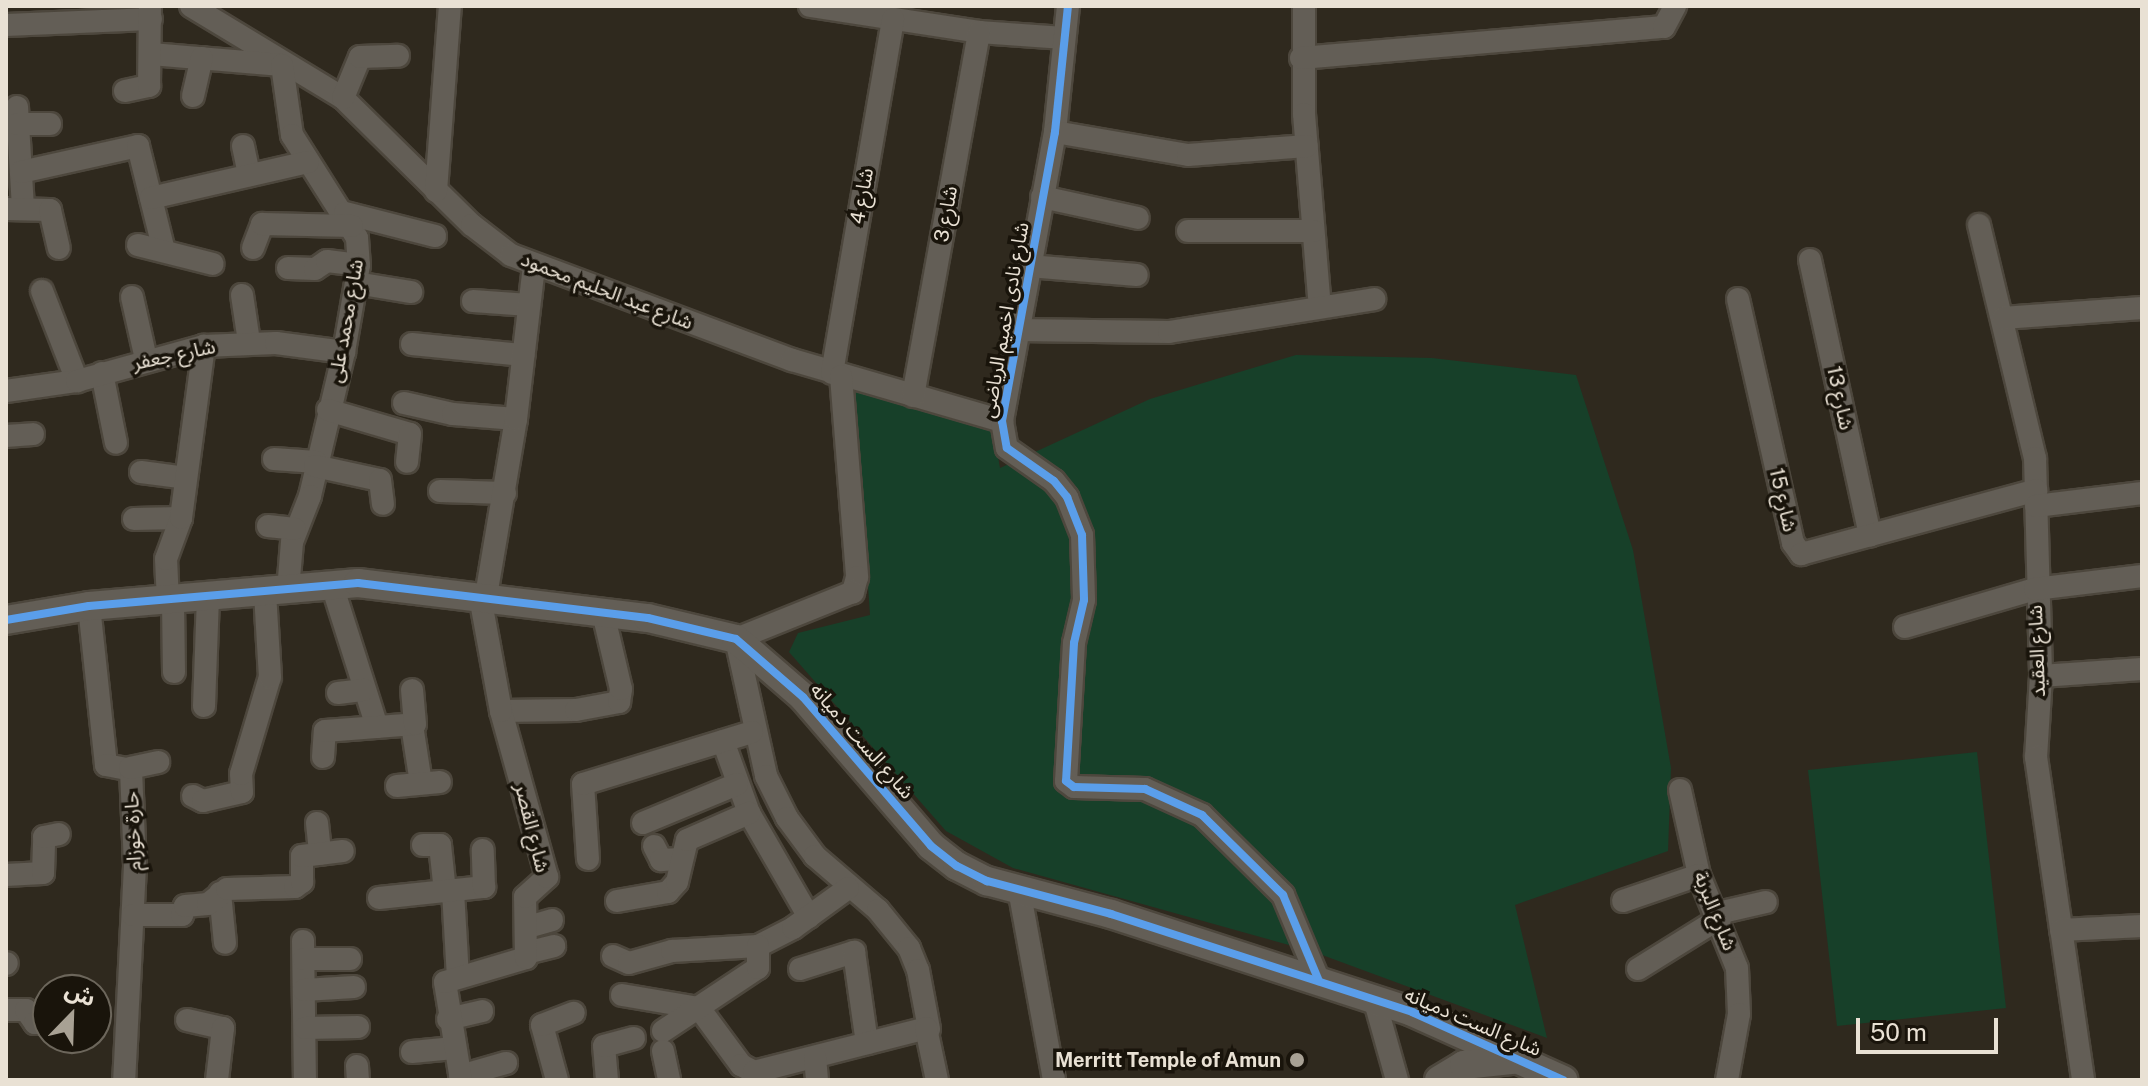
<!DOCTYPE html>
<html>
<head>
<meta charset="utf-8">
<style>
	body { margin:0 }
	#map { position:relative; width:2148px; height:1086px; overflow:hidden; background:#2f291e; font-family:"Public Sans","Noto Sans Arabic",sans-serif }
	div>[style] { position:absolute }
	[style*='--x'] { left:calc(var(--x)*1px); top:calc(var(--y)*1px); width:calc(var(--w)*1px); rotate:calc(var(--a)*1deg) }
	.green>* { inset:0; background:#174029 }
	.roads { filter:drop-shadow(2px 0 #4d473d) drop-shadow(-2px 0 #4d473d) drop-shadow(0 2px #4d473d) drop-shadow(0 -2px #4d473d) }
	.minor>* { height:22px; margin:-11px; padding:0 11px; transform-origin:11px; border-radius:11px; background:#635e56 }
	.tertiary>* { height:28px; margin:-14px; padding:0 14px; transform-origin:14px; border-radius:14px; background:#635e56 }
	.cycleway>* { height:8px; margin:-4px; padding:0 4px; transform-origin:4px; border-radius:4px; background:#5a9eea }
	.dots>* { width:22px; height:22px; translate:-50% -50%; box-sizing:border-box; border:4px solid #19140b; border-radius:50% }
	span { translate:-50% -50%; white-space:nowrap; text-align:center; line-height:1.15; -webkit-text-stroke:7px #19140b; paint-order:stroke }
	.street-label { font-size:20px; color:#e9e1d4 }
	.poi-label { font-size:20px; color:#e9e1d4; font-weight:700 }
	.right { translate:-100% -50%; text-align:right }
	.frame { position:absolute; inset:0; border:8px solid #e9e1d4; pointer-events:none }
	.north { position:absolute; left:32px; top:974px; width:80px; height:80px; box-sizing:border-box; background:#19140b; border:2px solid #6c665b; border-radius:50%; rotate:23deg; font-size:22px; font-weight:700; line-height:32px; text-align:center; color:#e9e1d4 }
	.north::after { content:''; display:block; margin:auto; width:28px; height:36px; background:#a8a194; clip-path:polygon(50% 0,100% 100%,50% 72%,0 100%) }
	.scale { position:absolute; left:1856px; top:1018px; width:142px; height:36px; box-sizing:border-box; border:4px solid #e9e1d4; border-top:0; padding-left:10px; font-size:24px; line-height:28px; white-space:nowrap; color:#e9e1d4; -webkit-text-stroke:6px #19140b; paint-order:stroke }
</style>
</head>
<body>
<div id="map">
	<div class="green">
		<i style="clip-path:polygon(1296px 355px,1432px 358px,1576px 375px,1633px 550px,1671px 768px,1668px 851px,1515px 905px,1547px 1038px,1314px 952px,1013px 868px,946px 831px,789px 652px,798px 633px,870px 615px,855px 389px,993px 428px,1000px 468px,1150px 399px)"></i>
		<i style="clip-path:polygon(1977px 752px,2006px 1008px,1837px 1026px,1808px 770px)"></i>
	</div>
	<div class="roads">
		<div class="minor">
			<i style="--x:191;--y:6;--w:178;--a:31.2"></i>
			<i style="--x:343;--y:98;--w:181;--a:44.6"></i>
			<i style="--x:472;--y:225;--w:49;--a:37.6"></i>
			<i style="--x:511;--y:255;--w:300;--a:20.5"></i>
			<i style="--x:792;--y:360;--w:219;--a:16.2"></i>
			<i style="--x:810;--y:6;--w:171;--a:8.7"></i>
			<i style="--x:979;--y:32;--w:85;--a:4"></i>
			<i style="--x:1068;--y:6;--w:127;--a:95.9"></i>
			<i style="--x:1055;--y:132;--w:294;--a:100.4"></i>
			<i style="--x:1002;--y:421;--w:27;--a:80"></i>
			<i style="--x:1007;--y:448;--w:57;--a:35.1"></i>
			<i style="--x:1054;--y:481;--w:21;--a:51"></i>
			<i style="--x:1067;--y:497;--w:41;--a:68.5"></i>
			<i style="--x:1082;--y:535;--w:65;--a:88.2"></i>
			<i style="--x:1084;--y:600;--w:44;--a:103.1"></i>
			<i style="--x:1074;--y:643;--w:138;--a:93.3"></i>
			<i style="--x:1066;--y:781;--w:10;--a:37"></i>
			<i style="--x:1074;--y:787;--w:71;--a:1.6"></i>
			<i style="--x:1145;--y:789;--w:63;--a:24.5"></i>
			<i style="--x:1202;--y:815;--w:114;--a:44.6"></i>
			<i style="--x:1283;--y:895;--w:93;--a:67.3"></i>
			<i style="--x:1304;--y:6;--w:108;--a:90"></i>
			<i style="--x:1304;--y:114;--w:194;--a:85.3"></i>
			<i style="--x:6;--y:25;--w:145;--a:-2.4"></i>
			<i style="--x:151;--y:54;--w:131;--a:4.8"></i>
			<i style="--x:282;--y:65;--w:71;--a:81.9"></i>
			<i style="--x:292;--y:135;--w:122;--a:57.7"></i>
			<i style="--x:357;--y:238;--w:27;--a:86"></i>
			<i style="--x:359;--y:265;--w:88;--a:99.8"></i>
			<i style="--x:344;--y:352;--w:148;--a:103.3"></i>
			<i style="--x:310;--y:496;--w:49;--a:111.4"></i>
			<i style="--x:292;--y:542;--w:49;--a:94.7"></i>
			<i style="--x:1301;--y:58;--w:364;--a:-4.9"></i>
			<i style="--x:1664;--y:27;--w:24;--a:-62"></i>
			<i style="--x:125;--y:91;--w:25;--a:-12"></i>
			<i style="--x:149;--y:86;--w:80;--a:-89.3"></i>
			<i style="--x:193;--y:96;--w:39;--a:-77"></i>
			<i style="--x:343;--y:98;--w:44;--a:-67.5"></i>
			<i style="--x:360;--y:57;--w:38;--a:-2"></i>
			<i style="--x:17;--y:107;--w:102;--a:86.6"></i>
			<i style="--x:18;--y:124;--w:32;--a:0"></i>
			<i style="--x:1055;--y:132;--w:135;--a:9.8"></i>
			<i style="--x:1188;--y:155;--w:119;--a:-4.3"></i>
			<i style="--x:243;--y:146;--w:30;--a:78"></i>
			<i style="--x:21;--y:172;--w:120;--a:-12.5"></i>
			<i style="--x:138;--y:146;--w:104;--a:76.1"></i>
			<i style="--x:436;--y:191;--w:186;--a:-85.7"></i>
			<i style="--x:1042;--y:197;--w:98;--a:12.3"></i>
			<i style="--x:151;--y:198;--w:161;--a:-12.9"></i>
			<i style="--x:6;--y:209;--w:44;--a:1.3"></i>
			<i style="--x:50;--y:210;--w:39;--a:77"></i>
			<i style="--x:345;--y:213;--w:93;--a:14.3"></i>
			<i style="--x:1979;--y:225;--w:240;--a:76.5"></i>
			<i style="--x:2035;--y:458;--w:218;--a:88.4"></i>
			<i style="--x:2041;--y:676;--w:81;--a:93.5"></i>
			<i style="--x:2036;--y:757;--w:326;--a:81.7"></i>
			<i style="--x:1188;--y:231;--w:125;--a:0"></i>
			<i style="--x:138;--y:245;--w:77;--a:14.2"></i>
			<i style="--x:253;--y:248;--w:26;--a:-69"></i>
			<i style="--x:262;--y:224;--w:90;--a:1.3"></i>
			<i style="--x:1810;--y:260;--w:282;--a:77.7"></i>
			<i style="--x:1029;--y:266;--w:108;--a:4.8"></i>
			<i style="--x:288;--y:268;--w:27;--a:2"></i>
			<i style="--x:315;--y:269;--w:14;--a:-34"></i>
			<i style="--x:327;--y:261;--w:32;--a:7"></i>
			<i style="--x:356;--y:283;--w:56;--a:9.3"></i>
			<i style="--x:42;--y:291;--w:97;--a:68.7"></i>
			<i style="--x:242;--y:295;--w:48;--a:81.5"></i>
			<i style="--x:132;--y:297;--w:64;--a:77.3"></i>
			<i style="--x:1738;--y:299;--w:250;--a:77.3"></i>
			<i style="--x:1793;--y:543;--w:14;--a:54"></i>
			<i style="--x:1801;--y:554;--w:244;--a:-15.2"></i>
			<i style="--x:473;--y:301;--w:56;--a:4.1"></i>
			<i style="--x:2003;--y:318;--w:139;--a:-4.1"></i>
			<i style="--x:1017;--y:330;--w:152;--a:0.8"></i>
			<i style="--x:1169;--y:332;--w:208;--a:-9.1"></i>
			<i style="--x:412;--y:344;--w:112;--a:5.7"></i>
			<i style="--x:102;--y:373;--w:71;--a:78.7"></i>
			<i style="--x:832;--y:373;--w:359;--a:-80.2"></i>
			<i style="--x:841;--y:376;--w:202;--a:85.4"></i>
			<i style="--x:857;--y:577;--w:16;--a:105"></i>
			<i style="--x:853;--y:592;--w:126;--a:158.1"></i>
			<i style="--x:736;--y:639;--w:140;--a:77.6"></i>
			<i style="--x:766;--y:776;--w:47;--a:63.4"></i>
			<i style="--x:787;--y:818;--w:47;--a:53.6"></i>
			<i style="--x:815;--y:856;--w:83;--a:40.6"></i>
			<i style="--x:878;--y:910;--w:49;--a:50.8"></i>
			<i style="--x:909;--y:948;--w:24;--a:68"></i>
			<i style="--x:918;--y:970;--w:60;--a:79.4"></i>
			<i style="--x:6;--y:391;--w:72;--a:-8"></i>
			<i style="--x:77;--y:381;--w:132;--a:-15.4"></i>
			<i style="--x:204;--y:346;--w:72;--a:-2.4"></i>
			<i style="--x:276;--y:343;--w:69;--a:7.5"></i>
			<i style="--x:913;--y:396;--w:370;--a:-79.7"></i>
			<i style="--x:404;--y:403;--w:50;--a:12.7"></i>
			<i style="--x:453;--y:414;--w:63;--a:4.5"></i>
			<i style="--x:328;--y:410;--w:85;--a:16.3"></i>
			<i style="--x:410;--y:434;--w:28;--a:96"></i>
			<i style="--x:6;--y:436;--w:27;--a:-4"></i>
			<i style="--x:274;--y:459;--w:42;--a:4.1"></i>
			<i style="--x:315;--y:466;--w:66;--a:12.2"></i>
			<i style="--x:380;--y:480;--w:24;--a:83"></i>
			<i style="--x:141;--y:472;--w:45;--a:7.6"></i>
			<i style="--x:440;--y:491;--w:65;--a:1.8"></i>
			<i style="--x:2036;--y:506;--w:107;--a:-7"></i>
			<i style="--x:134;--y:519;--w:47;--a:-1.2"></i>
			<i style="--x:268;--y:526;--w:27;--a:6"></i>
			<i style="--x:332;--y:585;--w:149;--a:72.4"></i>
			<i style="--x:168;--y:601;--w:42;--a:-92.7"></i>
			<i style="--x:166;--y:559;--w:44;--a:-69.9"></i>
			<i style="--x:181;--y:518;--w:174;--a:-82.4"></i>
			<i style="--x:173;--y:601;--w:71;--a:89.2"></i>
			<i style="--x:485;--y:602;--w:186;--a:-80.4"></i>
			<i style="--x:516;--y:419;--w:154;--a:-83.3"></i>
			<i style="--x:89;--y:606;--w:160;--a:83.9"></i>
			<i style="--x:106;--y:765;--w:25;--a:11"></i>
			<i style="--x:131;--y:770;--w:96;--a:87.6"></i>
			<i style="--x:135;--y:866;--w:214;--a:92.9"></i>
			<i style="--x:1905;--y:627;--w:135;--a:-16.3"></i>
			<i style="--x:2035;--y:589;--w:108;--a:-6.9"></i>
			<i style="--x:2041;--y:676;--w:101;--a:-4"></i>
			<i style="--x:338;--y:693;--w:26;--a:-7"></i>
			<i style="--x:204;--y:706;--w:107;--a:-87.9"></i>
			<i style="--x:501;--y:711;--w:75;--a:-0.8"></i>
			<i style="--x:576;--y:710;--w:44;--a:-10.5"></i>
			<i style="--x:619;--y:702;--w:13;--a:-81"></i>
			<i style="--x:621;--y:689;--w:78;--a:-103.3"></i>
			<i style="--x:412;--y:725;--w:59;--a:81.2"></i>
			<i style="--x:723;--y:741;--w:77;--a:70.1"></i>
			<i style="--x:749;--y:813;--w:120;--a:60"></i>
			<i style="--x:323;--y:757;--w:26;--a:-86"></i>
			<i style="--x:325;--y:731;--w:90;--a:-4.4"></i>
			<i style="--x:415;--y:724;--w:34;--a:-95"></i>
			<i style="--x:130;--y:768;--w:29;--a:-12"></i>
			<i style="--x:397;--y:786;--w:43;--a:-5.3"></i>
			<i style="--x:1680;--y:790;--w:87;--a:77.4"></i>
			<i style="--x:1699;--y:875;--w:100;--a:67.8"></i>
			<i style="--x:1737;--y:968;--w:46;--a:87.5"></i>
			<i style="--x:1739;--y:1014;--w:67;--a:100.3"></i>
			<i style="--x:193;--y:796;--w:11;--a:27"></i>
			<i style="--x:203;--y:801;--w:40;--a:-13"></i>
			<i style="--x:242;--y:792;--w:18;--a:-93"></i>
			<i style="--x:241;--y:774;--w:101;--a:-73.4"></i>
			<i style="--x:270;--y:677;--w:84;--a:-93.4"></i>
			<i style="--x:317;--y:823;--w:31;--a:84"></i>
			<i style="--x:643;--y:823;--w:102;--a:-22.5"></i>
			<i style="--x:423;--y:845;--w:17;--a:0"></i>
			<i style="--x:440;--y:845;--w:47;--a:83.9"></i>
			<i style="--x:654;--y:846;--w:16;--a:63"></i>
			<i style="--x:661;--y:860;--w:20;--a:-3"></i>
			<i style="--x:588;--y:859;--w:75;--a:-93.8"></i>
			<i style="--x:583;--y:784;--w:177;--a:-17.1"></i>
			<i style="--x:6;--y:875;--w:37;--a:-3"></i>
			<i style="--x:43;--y:873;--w:36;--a:-88"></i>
			<i style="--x:44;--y:837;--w:15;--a:-11"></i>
			<i style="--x:1019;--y:889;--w:194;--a:79.6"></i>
			<i style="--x:453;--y:891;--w:86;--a:86.7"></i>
			<i style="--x:220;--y:893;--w:50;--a:84.3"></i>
			<i style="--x:379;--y:898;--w:106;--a:-6"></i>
			<i style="--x:484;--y:887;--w:37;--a:-92"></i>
			<i style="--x:617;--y:901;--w:52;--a:-10"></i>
			<i style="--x:668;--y:892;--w:13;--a:-48"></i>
			<i style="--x:677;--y:882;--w:43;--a:-76.6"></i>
			<i style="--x:687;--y:840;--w:68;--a:-23.5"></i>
			<i style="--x:1623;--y:901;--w:80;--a:-18.9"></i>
			<i style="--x:1718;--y:913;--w:49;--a:-12.9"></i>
			<i style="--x:133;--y:915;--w:49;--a:0"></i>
			<i style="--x:182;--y:915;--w:9;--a:-72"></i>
			<i style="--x:185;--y:906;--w:23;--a:-5"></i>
			<i style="--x:208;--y:904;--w:24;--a:-38"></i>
			<i style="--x:227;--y:889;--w:68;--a:-1.7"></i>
			<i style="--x:295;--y:887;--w:9;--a:-36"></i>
			<i style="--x:302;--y:882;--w:26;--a:-90"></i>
			<i style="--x:302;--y:856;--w:41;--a:-7"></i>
			<i style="--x:528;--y:927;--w:25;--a:-16"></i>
			<i style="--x:2061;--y:930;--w:81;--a:-2.8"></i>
			<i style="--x:303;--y:941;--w:139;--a:89.2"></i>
			<i style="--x:530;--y:952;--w:25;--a:-14"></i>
			<i style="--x:613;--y:956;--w:17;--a:24"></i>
			<i style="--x:629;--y:963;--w:45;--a:-15.6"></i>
			<i style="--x:672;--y:951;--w:86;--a:-3.3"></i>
			<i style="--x:758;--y:946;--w:39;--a:-27"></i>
			<i style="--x:793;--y:928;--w:68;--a:-36"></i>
			<i style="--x:304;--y:959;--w:46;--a:0"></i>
			<i style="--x:6;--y:964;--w:1;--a:-45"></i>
			<i style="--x:800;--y:969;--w:57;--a:-17.5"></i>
			<i style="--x:854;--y:952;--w:92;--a:81.9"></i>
			<i style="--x:1638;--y:969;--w:97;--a:-31.9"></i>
			<i style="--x:304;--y:990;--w:50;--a:-3.4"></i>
			<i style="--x:622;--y:995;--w:78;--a:9.6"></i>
			<i style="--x:699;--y:1008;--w:71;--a:53.6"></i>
			<i style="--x:741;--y:1065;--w:15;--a:28"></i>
			<i style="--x:754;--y:1072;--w:178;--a:-14.3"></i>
			<i style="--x:926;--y:1028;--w:53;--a:78.1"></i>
			<i style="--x:1374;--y:998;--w:85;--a:74.3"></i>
			<i style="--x:6;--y:1010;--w:20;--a:0"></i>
			<i style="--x:26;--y:1010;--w:16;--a:55"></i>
			<i style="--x:35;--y:1023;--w:13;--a:0"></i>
			<i style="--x:448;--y:1019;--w:35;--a:-13"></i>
			<i style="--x:187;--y:1020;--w:37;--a:13"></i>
			<i style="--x:223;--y:1028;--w:52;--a:96.6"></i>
			<i style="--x:305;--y:1028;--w:53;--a:-1.1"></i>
			<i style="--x:663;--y:1031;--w:114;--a:-33.6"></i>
			<i style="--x:758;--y:968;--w:22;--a:-90"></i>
			<i style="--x:663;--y:1051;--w:30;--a:78"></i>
			<i style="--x:412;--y:1052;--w:42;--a:-5.4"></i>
			<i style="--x:815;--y:1057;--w:23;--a:85"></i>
			<i style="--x:357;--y:1066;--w:14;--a:86"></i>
			<i style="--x:460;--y:1076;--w:48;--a:-15.8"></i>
			<i style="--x:461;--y:1080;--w:99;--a:-99.3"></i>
			<i style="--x:445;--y:982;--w:84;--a:-16.5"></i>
			<i style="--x:526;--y:958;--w:61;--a:-90.9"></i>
			<i style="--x:525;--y:897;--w:30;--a:-42"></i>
			<i style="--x:547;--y:877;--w:172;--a:-105.5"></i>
			<i style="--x:501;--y:711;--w:111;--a:-100.4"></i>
			<i style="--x:557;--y:1080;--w:57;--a:-105.3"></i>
			<i style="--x:542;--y:1025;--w:34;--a:-21"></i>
			<i style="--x:607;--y:1080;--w:34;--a:-95"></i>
			<i style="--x:604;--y:1046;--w:31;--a:-15"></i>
		</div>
		<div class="tertiary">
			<i style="--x:6;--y:620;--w:84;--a:-9.6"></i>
			<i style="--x:89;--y:606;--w:270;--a:-4.9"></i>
			<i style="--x:358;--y:583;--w:292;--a:6.9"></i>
			<i style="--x:648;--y:618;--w:90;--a:13.4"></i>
			<i style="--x:736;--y:639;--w:89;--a:40.9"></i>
			<i style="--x:803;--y:697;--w:196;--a:49.3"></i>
			<i style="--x:931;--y:846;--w:33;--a:38"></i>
			<i style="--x:957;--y:866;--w:34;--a:27"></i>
			<i style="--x:987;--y:881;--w:128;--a:14.9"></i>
			<i style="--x:1111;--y:914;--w:317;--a:18"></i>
			<i style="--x:1412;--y:1012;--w:166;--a:24.2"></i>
			<i style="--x:1439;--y:1080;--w:29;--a:-31"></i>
			<i style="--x:1464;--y:1065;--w:57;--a:-6"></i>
		</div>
	</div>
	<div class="cycleway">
		<i style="--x:1068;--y:6;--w:127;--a:95.9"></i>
		<i style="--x:1055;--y:132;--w:294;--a:100.4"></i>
		<i style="--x:1002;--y:421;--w:27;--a:80"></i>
		<i style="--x:1007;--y:448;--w:57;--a:35.1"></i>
		<i style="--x:1054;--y:481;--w:21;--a:51"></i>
		<i style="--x:1067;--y:497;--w:41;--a:68.5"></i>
		<i style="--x:1082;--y:535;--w:65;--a:88.2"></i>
		<i style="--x:1084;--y:600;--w:44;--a:103.1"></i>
		<i style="--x:1074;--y:643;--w:138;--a:93.3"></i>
		<i style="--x:1066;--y:781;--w:10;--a:37"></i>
		<i style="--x:1074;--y:787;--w:71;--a:1.6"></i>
		<i style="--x:1145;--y:789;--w:63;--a:24.5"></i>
		<i style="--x:1202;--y:815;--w:114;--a:44.6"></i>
		<i style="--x:1283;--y:895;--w:93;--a:67.3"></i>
		<i style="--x:6;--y:620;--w:84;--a:-9.6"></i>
		<i style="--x:89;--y:606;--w:270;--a:-4.9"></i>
		<i style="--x:358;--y:583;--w:292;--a:6.9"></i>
		<i style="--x:648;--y:618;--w:90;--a:13.4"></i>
		<i style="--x:736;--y:639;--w:89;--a:40.9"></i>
		<i style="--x:803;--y:697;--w:196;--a:49.3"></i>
		<i style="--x:931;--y:846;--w:33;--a:38"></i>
		<i style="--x:957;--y:866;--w:34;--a:27"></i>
		<i style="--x:987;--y:881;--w:128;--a:14.9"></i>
		<i style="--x:1111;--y:914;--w:317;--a:18"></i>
		<i style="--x:1412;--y:1012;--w:166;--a:24.2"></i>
	</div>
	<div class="dots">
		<i style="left:1297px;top:1060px;background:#a8a194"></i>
	</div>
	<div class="street-label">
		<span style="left:862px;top:196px;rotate:-80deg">شارع 4</span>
		<span style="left:946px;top:214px;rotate:-80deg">شارع 3</span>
		<span style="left:607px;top:291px;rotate:21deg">شارع عبد الحليم محمود</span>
		<span style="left:1005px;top:320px;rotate:-80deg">شارع نادى اخميم الرياضى</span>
		<span style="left:346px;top:321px;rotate:-80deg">شارع محمد على</span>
		<span style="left:174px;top:355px;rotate:-12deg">شارع جعفر</span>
		<span style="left:1840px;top:398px;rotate:78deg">شارع 13</span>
		<span style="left:1783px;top:500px;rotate:77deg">شارع 15</span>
		<span style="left:2037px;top:651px;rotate:-92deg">شارع العقيد</span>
		<span style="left:862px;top:741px;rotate:49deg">شارع الست دميانه</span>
		<span style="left:532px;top:828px;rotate:76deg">شارع القصر</span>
		<span style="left:133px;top:831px;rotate:-92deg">حارة خوزام</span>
		<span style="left:1715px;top:911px;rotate:68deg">شارع البربة</span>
		<span style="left:1473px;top:1022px;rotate:23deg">شارع الست دميانه</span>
	</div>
	<div class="poi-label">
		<span class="right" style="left:1281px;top:1060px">Merritt Temple of Amun</span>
	</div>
	<div class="frame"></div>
	<div class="north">ش</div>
	<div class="scale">50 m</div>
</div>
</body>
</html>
